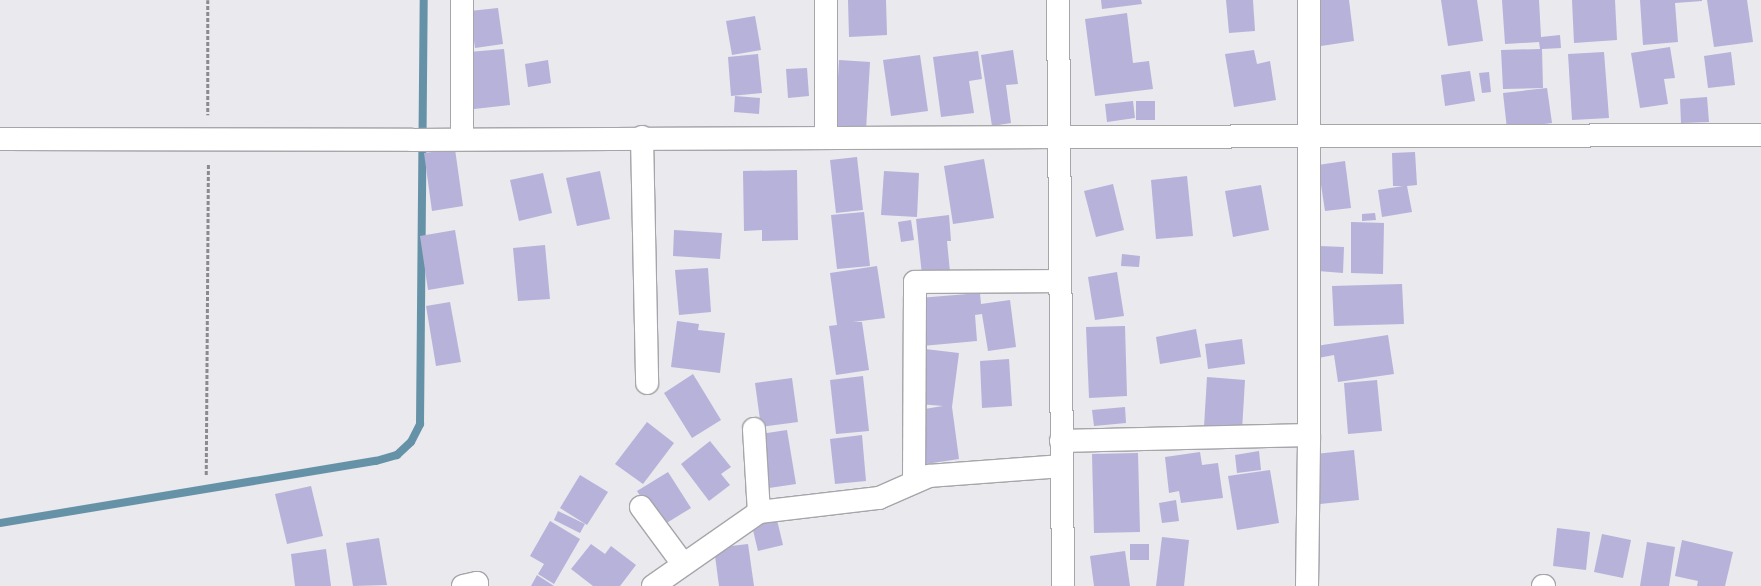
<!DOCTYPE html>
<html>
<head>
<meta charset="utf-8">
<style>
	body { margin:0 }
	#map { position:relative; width:1761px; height:586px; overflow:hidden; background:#e9e9ee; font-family:Literata,serif }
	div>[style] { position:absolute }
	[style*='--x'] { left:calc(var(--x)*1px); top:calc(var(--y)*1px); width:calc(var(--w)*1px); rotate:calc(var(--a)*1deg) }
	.stream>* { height:8px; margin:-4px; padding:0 4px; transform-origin:4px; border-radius:4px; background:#6692a8 }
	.building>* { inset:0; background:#b6b2da }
	.path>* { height:2.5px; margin-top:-1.25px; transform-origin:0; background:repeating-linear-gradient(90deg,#8b8a8e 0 4px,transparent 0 6px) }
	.roads { filter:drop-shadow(1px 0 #a6a5aa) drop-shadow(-1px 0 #a6a5aa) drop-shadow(0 1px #a6a5aa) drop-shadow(0 -1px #a6a5aa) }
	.street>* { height:22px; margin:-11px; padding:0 11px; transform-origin:11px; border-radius:11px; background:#fff }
	.secondary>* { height:22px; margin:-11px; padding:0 11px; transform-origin:11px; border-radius:11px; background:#fff }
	span { translate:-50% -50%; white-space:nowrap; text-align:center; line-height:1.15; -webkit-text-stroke:3px #f6f6fb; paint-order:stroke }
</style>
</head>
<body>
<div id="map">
	<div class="stream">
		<i style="--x:0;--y:523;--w:381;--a:-9.4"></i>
		<i style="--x:376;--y:461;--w:22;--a:-16"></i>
		<i style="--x:397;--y:455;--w:19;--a:-43"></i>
		<i style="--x:411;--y:442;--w:20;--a:-63"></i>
		<i style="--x:420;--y:424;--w:424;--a:-89.5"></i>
	</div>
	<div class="building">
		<i style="clip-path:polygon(848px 0,886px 0,887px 35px,849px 37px)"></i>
		<i style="clip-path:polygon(1101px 0,1141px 0,1142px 4px,1102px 9px)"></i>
		<i style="clip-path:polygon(1226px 0,1253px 0,1255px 31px,1229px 33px)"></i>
		<i style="clip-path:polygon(1315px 0,1349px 0,1354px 41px,1321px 46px)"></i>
		<i style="clip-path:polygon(1441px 0,1477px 0,1483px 41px,1448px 46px)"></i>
		<i style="clip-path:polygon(1502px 0,1539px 0,1541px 37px,1560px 35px,1561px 48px,1542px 49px,1543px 88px,1503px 89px,1501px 50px,1540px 49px,1539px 42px,1505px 44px)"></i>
		<i style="clip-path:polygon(1572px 0,1615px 0,1617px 40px,1574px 43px)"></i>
		<i style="clip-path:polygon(1640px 0,1702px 0,1702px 1px,1675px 3px,1678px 42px,1643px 45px)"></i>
		<i style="clip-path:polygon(1707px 0,1747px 0,1753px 42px,1714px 47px)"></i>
		<i style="clip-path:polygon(498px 8px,503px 44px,475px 48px,470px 11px)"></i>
		<i style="clip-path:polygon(1127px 13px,1133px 63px,1149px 61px,1153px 89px,1095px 96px,1085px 19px)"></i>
		<i style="clip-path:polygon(755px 16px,761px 50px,732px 55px,726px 21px)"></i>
		<i style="clip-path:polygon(1670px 47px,1675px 78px,1664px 79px,1668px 104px,1640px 108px,1631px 53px)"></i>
		<i style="clip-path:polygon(504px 49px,510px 105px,474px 109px,469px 52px)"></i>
		<i style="clip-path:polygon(1013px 50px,1018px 84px,1006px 85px,1011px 123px,992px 126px,981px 55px)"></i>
		<i style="clip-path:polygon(1254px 50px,1257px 64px,1270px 61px,1276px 100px,1234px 107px,1225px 54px)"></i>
		<i style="clip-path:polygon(978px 51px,982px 79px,969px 81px,974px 113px,941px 117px,933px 57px)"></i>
		<i style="clip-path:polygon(1604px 52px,1609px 118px,1572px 120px,1568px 54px)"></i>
		<i style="clip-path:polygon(1731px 52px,1735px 85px,1708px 88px,1704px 56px)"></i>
		<i style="clip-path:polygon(758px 54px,762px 93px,731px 96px,728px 57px)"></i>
		<i style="clip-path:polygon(920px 55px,928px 111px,891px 116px,883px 60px)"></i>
		<i style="clip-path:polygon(548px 60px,551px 83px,528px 87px,525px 64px)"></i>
		<i style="clip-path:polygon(839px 60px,870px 62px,866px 130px,835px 128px)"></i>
		<i style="clip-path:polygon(807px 68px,809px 96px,788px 98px,786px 69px)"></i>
		<i style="clip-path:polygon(1470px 71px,1475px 101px,1445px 106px,1441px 75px)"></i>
		<i style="clip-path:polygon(1489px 72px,1491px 92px,1482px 93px,1479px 73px)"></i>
		<i style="clip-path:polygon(1547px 88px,1552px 123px,1507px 129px,1503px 93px)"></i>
		<i style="clip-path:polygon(735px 96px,760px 98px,759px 114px,734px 112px)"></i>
		<i style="clip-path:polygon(1707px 97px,1709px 122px,1681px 123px,1680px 99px)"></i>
		<i style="clip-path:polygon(1133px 101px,1135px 118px,1107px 122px,1105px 104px)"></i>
		<i style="clip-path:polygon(1136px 101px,1155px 101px,1155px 120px,1136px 120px)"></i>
		<i style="clip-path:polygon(455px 149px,463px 206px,432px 211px,424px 153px)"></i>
		<i style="clip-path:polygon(1415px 152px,1417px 185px,1407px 186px,1412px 212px,1382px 217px,1378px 190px,1403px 186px,1393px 186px,1392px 153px)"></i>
		<i style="clip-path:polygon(857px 157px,863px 210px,836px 213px,830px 160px)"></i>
		<i style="clip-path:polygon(984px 159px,994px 218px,953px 224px,944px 166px)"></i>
		<i style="clip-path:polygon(1345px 161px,1351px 208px,1325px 211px,1318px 165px)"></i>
		<i style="clip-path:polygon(797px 170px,798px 240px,762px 241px,762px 230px,744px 231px,743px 171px)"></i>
		<i style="clip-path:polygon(600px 171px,610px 219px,577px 226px,566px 178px)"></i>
		<i style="clip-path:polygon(884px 171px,919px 173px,917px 217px,881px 215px)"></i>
		<i style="clip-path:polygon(543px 173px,552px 213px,519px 221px,510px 180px)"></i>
		<i style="clip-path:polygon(1187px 176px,1193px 236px,1156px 239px,1151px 180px)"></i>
		<i style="clip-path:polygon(1113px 184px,1124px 230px,1096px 237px,1084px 191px)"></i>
		<i style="clip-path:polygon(1261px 185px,1269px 230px,1233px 237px,1225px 191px)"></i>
		<i style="clip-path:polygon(864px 212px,870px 266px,837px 269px,831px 215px)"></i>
		<i style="clip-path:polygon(1375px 213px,1376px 220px,1362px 221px,1362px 214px)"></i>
		<i style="clip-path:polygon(949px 215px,951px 241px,947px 241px,950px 272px,922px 275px,916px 219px)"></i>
		<i style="clip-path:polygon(911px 220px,914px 240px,901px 242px,898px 222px)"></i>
		<i style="clip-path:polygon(1351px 222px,1384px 223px,1383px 274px,1351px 273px)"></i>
		<i style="clip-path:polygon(455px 230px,464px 284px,428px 290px,420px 236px)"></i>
		<i style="clip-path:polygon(674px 230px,722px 233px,720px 259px,673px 256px)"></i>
		<i style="clip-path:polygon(545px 245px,550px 299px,518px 301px,513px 248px)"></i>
		<i style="clip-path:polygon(1319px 246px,1344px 247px,1343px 273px,1318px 271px)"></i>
		<i style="clip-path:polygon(1122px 254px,1140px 256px,1139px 267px,1121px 266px)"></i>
		<i style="clip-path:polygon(877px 266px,885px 318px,853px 322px,862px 322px,869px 370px,836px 375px,829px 326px,837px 325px,830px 273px)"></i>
		<i style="clip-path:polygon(708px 268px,711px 312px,679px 315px,675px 270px)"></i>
		<i style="clip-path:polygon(1117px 272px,1124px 316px,1095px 320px,1088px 277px)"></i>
		<i style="clip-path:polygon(1402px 284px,1404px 324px,1334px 326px,1332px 286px)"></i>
		<i style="clip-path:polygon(980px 293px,981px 304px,1010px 300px,1016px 347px,988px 351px,982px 314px,975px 315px,977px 341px,922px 346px,919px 298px)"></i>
		<i style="clip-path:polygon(450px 302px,461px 362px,436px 366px,426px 306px)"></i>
		<i style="clip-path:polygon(677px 321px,699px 324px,698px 330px,725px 333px,720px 373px,671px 367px)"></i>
		<i style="clip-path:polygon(1125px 326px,1127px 396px,1089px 398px,1086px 327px)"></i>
		<i style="clip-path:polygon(1196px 329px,1201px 357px,1160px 364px,1156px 337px)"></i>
		<i style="clip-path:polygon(1388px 335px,1394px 374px,1338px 382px,1334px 355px,1318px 358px,1316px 346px)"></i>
		<i style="clip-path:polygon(1242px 339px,1245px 364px,1208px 369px,1205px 344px)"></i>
		<i style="clip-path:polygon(925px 349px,959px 353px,952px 407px,959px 459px,926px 464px,918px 410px,943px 406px,919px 404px)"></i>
		<i style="clip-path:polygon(1009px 359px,1012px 406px,982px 408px,980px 361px)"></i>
		<i style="clip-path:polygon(693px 374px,721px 420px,692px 438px,664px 393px)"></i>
		<i style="clip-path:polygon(863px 376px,869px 431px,836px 434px,830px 380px)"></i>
		<i style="clip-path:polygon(1207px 377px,1245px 380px,1242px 430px,1204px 427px)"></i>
		<i style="clip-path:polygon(792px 378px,798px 422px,761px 427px,755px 383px)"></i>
		<i style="clip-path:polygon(1377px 380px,1382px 431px,1348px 434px,1344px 383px)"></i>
		<i style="clip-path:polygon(1125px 407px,1126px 423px,1094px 426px,1092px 410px)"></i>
		<i style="clip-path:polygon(647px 422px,674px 443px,643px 484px,615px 464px)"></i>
		<i style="clip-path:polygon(787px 430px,796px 484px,769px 488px,760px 434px)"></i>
		<i style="clip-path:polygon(862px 435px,866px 481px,835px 484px,830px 439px)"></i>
		<i style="clip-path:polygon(710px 441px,731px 467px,721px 474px,730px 485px,709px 501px,681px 464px)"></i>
		<i style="clip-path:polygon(1354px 450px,1359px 500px,1320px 504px,1315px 454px)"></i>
		<i style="clip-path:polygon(1259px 451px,1261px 470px,1237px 473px,1235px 455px)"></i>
		<i style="clip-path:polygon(1200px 452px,1202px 465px,1218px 463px,1223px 498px,1181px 503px,1179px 491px,1169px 493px,1165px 457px)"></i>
		<i style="clip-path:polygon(1138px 453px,1140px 532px,1094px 533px,1092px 454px)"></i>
		<i style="clip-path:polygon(1270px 470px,1279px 523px,1237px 530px,1228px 476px)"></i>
		<i style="clip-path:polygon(668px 472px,691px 508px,660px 527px,637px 491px)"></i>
		<i style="clip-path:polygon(580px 475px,608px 492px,587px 525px,560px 508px)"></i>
		<i style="clip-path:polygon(311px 486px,323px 536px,287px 544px,275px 494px)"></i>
		<i style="clip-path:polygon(1176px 500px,1179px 521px,1162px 523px,1159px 503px)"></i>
		<i style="clip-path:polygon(558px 511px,585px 524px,580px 533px,554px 520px)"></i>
		<i style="clip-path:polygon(777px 520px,783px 545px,758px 551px,752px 526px)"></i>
		<i style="clip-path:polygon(550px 521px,580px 539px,554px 584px,538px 574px,544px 564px,530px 556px)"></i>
		<i style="clip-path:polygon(1557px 528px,1590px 532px,1586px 570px,1553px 566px)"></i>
		<i style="clip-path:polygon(1602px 534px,1631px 540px,1623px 578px,1594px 572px)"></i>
		<i style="clip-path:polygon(1162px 537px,1189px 540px,1184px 586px,1156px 586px)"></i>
		<i style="clip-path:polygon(379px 538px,387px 585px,353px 586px,346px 543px)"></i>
		<i style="clip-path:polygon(1682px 540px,1733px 552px,1725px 586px,1697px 586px,1698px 581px,1675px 576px)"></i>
		<i style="clip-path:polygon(1647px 542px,1675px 547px,1669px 586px,1640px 586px)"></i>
		<i style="clip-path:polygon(591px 544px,605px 554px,611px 546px,636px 565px,620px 586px,593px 586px,571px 569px)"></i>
		<i style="clip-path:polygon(748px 544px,754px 586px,719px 586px,714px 548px)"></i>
		<i style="clip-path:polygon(1130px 544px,1149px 544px,1149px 560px,1130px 560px)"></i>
		<i style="clip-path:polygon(326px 549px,331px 586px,295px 586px,291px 554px)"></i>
		<i style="clip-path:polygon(1125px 551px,1130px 586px,1094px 586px,1090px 556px)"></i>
		<i style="clip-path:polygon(537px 575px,554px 586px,531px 586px)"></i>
	</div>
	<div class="path">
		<i style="--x:208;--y:0;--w:115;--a:90"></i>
		<i style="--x:206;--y:475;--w:311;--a:-89.6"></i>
	</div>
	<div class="roads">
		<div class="street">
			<i style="--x:826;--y:136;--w:136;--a:-90"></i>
			<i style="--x:642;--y:137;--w:246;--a:88.8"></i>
			<i style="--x:462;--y:138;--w:138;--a:-90"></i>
			<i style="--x:412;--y:140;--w:645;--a:-0.27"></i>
			<i style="--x:754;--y:429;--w:83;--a:86.6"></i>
			<i style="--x:1061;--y:441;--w:248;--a:-1.4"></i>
			<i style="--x:914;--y:482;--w:200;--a:-89.7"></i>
			<i style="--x:915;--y:282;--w:144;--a:-0.4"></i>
			<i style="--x:641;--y:507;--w:71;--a:53.6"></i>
			<i style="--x:463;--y:586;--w:14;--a:-12"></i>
			<i style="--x:477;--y:583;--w:3;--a:90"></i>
			<i style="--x:653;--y:586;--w:129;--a:-34.9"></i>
			<i style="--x:759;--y:512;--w:121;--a:-6.7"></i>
			<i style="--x:879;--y:498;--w:55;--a:-23.7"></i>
			<i style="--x:929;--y:476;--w:133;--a:-4.3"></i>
			<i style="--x:1307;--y:586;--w:151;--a:-89.2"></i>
			<i style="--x:1309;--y:435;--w:435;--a:-90"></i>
			<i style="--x:1543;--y:586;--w:1;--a:0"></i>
		</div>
		<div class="secondary">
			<i style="--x:1058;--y:0;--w:586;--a:89.51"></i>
			<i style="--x:1057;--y:137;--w:704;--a:-0.16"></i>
			<i style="--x:0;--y:139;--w:412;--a:0.1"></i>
		</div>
	</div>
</div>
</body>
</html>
